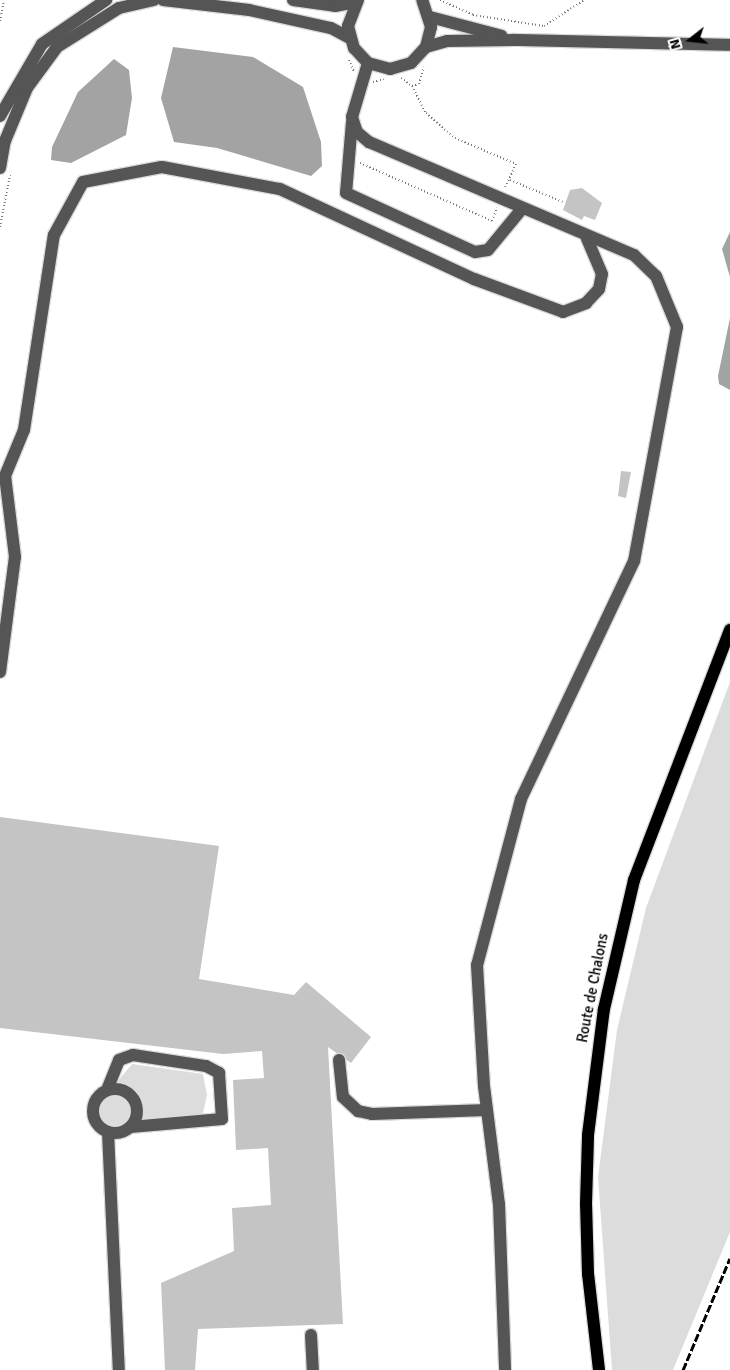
<!DOCTYPE html>
<html>
<head>
<meta charset="utf-8">
<style>
	body { margin:0 }
	#map { position:relative; width:730px; height:1370px; overflow:hidden; background:#fff; font-family:Signika,sans-serif }
	div>[style] { position:absolute }
	[style*='--x'] { left:calc(var(--x)*1px); top:calc(var(--y)*1px); width:calc(var(--w)*1px); rotate:calc(var(--a)*1deg) }
	.green>* { inset:0; background:#dcdcdc }
	.round { border-radius:50% }
	.water>* { inset:0; background:#a3a3a3 }
	.building>* { inset:0; background:#c4c4c4 }
	.path>* { height:2px; margin-top:-1px; transform-origin:0; background:repeating-linear-gradient(90deg,#777 0 1px,transparent 0 3.5px) }
	.roads { filter:drop-shadow(1px 0 #dbdbdb) drop-shadow(-1px 0 #dbdbdb) drop-shadow(0 1px #dbdbdb) drop-shadow(0 -1px #dbdbdb) }
	.minor>* { height:12px; margin:-6px; padding:0 6px; transform-origin:6px; border-radius:6px; background:#555 }
	.minor>.ring { margin:-6px; padding:0; box-sizing:content-box; background:none; border:12px solid #555; border-radius:50% }
	.major>* { height:12px; margin:-6px; padding:0 6px; transform-origin:6px; border-radius:6px; background:#000 }
	.rail>* { height:3px; margin-top:-1.5px; transform-origin:0; background:repeating-linear-gradient(90deg,#000 0 8px,transparent 0 10.5px) }
	span { translate:-50% -50%; white-space:nowrap; text-align:center; line-height:1.15; -webkit-text-stroke:4px #fff; paint-order:stroke }
	.street-label { font-size:15px; color:#000 }
	.north { position:absolute; left:665px; top:15px; width:50px; height:50px; -webkit-text-stroke:4px #fff; paint-order:stroke; rotate:254deg; font-size:14px; font-weight:700; line-height:20px; text-align:center; color:#000 }
	.north::after { content:''; display:block; margin:auto; width:18px; height:22px; background:#000; clip-path:polygon(50% 0,100% 100%,50% 72%,0 100%) }
</style>
</head>
<body>
<div id="map">
	<div class="green">
		<i style="clip-path:polygon(730px 682px,730px 1232px,673px 1370px,612px 1370px,598px 1177px,617px 1030px,646px 908px)"></i>
		<i style="clip-path:polygon(132px 1064px,203px 1074px,207px 1095px,202px 1118px,140px 1122px,138px 1096px,117px 1082px)"></i>
		<i class="round" style="left:98px;top:1094px;width:32px;height:32px"></i>
	</div>
	<div class="water">
		<i style="clip-path:polygon(173px 47px,253px 57px,303px 87px,321px 142px,322px 166px,311px 176px,217px 148px,174px 142px,161px 98px)"></i>
		<i style="clip-path:polygon(114px 59px,129px 70px,132px 98px,126px 135px,71px 163px,51px 160px,52px 147px,78px 92px)"></i>
		<i style="clip-path:polygon(730px 232px,730px 277px,722px 249px)"></i>
		<i style="clip-path:polygon(730px 318px,730px 390px,719px 384px,718px 376px)"></i>
	</div>
	<div class="building">
		<i style="clip-path:polygon(582px 188px,602px 203px,595px 220px,584px 216px,582px 220px,563px 210px,570px 190px)"></i>
		<i style="clip-path:polygon(621px 471px,631px 472px,626px 498px,618px 496px)"></i>
		<i style="clip-path:polygon(0 817px,219px 846px,199px 979px,294px 995px,306px 982px,371px 1037px,351px 1063px,328px 1047px,343px 1324px,198px 1329px,195px 1370px,165px 1370px,161px 1283px,234px 1251px,232px 1208px,271px 1205px,268px 1148px,236px 1150px,233px 1080px,264px 1078px,262px 1051px,223px 1054px,0 1028px)"></i>
	</div>
	<div class="path">
		<i style="--x:440;--y:0;--w:36;--a:24"></i>
		<i style="--x:473;--y:15;--w:72;--a:8.8"></i>
		<i style="--x:544;--y:26;--w:48;--a:-33"></i>
		<i style="--x:0;--y:21;--w:21;--a:-79"></i>
		<i style="--x:349;--y:60;--w:13;--a:67"></i>
		<i style="--x:401;--y:78;--w:14;--a:36"></i>
		<i style="--x:412;--y:86;--w:7;--a:-16"></i>
		<i style="--x:419;--y:84;--w:18;--a:-74"></i>
		<i style="--x:373;--y:82;--w:11;--a:-15"></i>
		<i style="--x:412;--y:86;--w:30;--a:63"></i>
		<i style="--x:426;--y:113;--w:38;--a:41"></i>
		<i style="--x:455;--y:138;--w:66;--a:23.1"></i>
		<i style="--x:516;--y:164;--w:26;--a:115"></i>
		<i style="--x:360;--y:163;--w:144;--a:23.7"></i>
		<i style="--x:492;--y:221;--w:14;--a:-69"></i>
		<i style="--x:510;--y:180;--w:57;--a:22.5"></i>
		<i style="--x:0;--y:227;--w:53;--a:-79.1"></i>
	</div>
	<div class="roads">
		<div class="minor">
			<i style="--x:163;--y:0;--w:87;--a:6.6"></i>
			<i style="--x:249;--y:10;--w:84;--a:12.4"></i>
			<i style="--x:331;--y:28;--w:21;--a:28"></i>
			<i style="--x:293;--y:0;--w:42;--a:8.1"></i>
			<i style="--x:335;--y:6;--w:21;--a:-11"></i>
			<i style="--x:358;--y:0;--w:28;--a:111"></i>
			<i style="--x:348;--y:26;--w:23;--a:75"></i>
			<i style="--x:354;--y:48;--w:21;--a:47"></i>
			<i style="--x:368;--y:63;--w:23;--a:15"></i>
			<i style="--x:390;--y:69;--w:22;--a:-16"></i>
			<i style="--x:411;--y:63;--w:22;--a:-47"></i>
			<i style="--x:426;--y:47;--w:21;--a:-76"></i>
			<i style="--x:431;--y:27;--w:28;--a:-108"></i>
			<i style="--x:430;--y:17;--w:74;--a:14.8"></i>
			<i style="--x:426;--y:47;--w:22;--a:-16"></i>
			<i style="--x:447;--y:41;--w:67;--a:-0.9"></i>
			<i style="--x:514;--y:40;--w:216;--a:1.3"></i>
			<i style="--x:368;--y:63;--w:56;--a:106.5"></i>
			<i style="--x:352;--y:117;--w:16;--a:72"></i>
			<i style="--x:357;--y:132;--w:16;--a:40"></i>
			<i style="--x:369;--y:142;--w:288;--a:23.1"></i>
			<i style="--x:634;--y:255;--w:30;--a:44"></i>
			<i style="--x:656;--y:276;--w:55;--a:67.6"></i>
			<i style="--x:677;--y:327;--w:238;--a:100.4"></i>
			<i style="--x:634;--y:561;--w:263;--a:115.4"></i>
			<i style="--x:521;--y:799;--w:172;--a:104.8"></i>
			<i style="--x:477;--y:965;--w:121;--a:86.7"></i>
			<i style="--x:484;--y:1086;--w:119;--a:82.8"></i>
			<i style="--x:499;--y:1204;--w:166;--a:87.9"></i>
			<i style="--x:0;--y:116;--w:83;--a:-59.7"></i>
			<i style="--x:42;--y:44;--w:78;--a:-34.5"></i>
			<i style="--x:352;--y:122;--w:71;--a:94.8"></i>
			<i style="--x:346;--y:193;--w:142;--a:24.6"></i>
			<i style="--x:475;--y:252;--w:13;--a:-9"></i>
			<i style="--x:488;--y:250;--w:52;--a:-50.5"></i>
			<i style="--x:0;--y:168;--w:27;--a:-80"></i>
			<i style="--x:5;--y:141;--w:57;--a:-67.5"></i>
			<i style="--x:27;--y:88;--w:51;--a:-53.8"></i>
			<i style="--x:57;--y:47;--w:73;--a:-32.2"></i>
			<i style="--x:119;--y:8;--w:36;--a:-13"></i>
			<i style="--x:0;--y:672;--w:116;--a:-82.6"></i>
			<i style="--x:15;--y:557;--w:82;--a:-97"></i>
			<i style="--x:5;--y:476;--w:50;--a:-67.6"></i>
			<i style="--x:24;--y:430;--w:197;--a:-81.3"></i>
			<i style="--x:54;--y:235;--w:60;--a:-61.3"></i>
			<i style="--x:83;--y:182;--w:80;--a:-10.8"></i>
			<i style="--x:162;--y:167;--w:120;--a:10.6"></i>
			<i style="--x:280;--y:189;--w:214;--a:24.9"></i>
			<i style="--x:474;--y:279;--w:95;--a:20.3"></i>
			<i style="--x:563;--y:312;--w:25;--a:-21"></i>
			<i style="--x:586;--y:303;--w:19;--a:-47"></i>
			<i style="--x:599;--y:289;--w:15;--a:-79"></i>
			<i style="--x:602;--y:274;--w:39;--a:-113"></i>
			<i style="--x:339;--y:1060;--w:37;--a:84"></i>
			<i style="--x:343;--y:1097;--w:21;--a:43"></i>
			<i style="--x:358;--y:1111;--w:14;--a:12"></i>
			<i style="--x:372;--y:1114;--w:115;--a:-2"></i>
			<i class="ring" style="left:93px;top:1089px;width:32px;height:32px"></i>
			<i style="--x:107;--y:1090;--w:32;--a:-68"></i>
			<i style="--x:119;--y:1060;--w:15;--a:-20"></i>
			<i style="--x:133;--y:1055;--w:74;--a:8.6"></i>
			<i style="--x:206;--y:1066;--w:15;--a:28"></i>
			<i style="--x:219;--y:1073;--w:46;--a:86.3"></i>
			<i style="--x:222;--y:1119;--w:92;--a:175"></i>
			<i style="--x:108;--y:1132;--w:238;--a:87.4"></i>
			<i style="--x:311;--y:1335;--w:35;--a:87"></i>
		</div>
		<div class="major">
			<i style="--x:599;--y:1370;--w:97;--a:-96.5"></i>
			<i style="--x:588;--y:1274;--w:70;--a:-91.6"></i>
			<i style="--x:586;--y:1204;--w:69;--a:-88.3"></i>
			<i style="--x:588;--y:1135;--w:127;--a:-82.8"></i>
			<i style="--x:604;--y:1009;--w:132;--a:-76.9"></i>
			<i style="--x:634;--y:880;--w:268;--a:-69"></i>
		</div>
	</div>
	<div class="rail">
		<i style="--x:683;--y:1370;--w:121;--a:-67.2"></i>
	</div>
	<div class="street-label">
		<span style="left:593px;top:988px;rotate:-79deg">Route de Chalons</span>
	</div>
	<div class="north">N</div>
</div>
</body>
</html>
